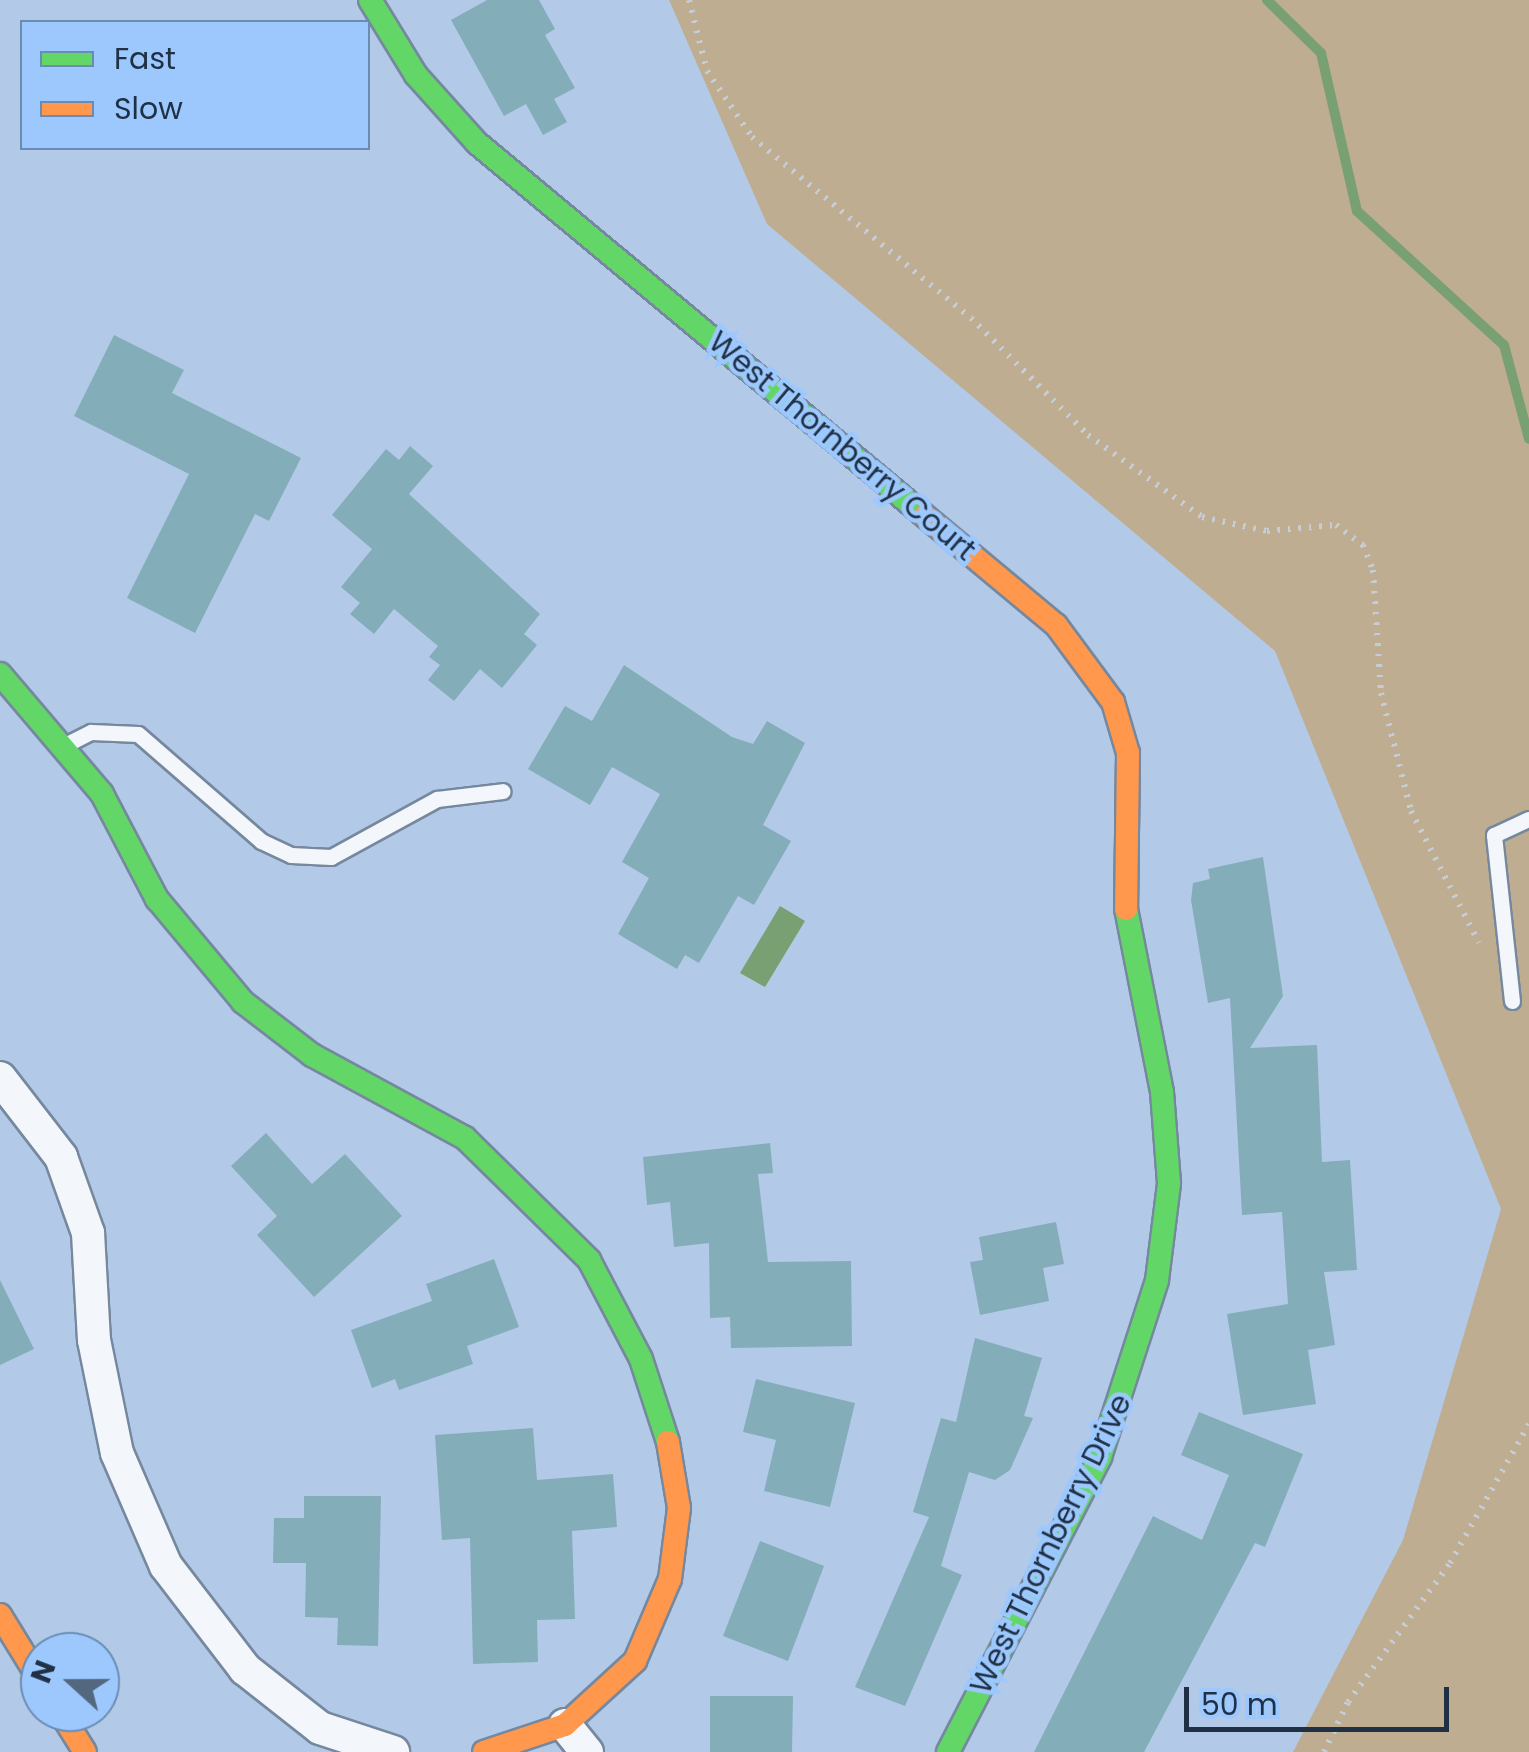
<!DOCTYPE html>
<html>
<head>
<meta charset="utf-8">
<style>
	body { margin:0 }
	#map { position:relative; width:1529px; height:1752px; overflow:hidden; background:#b2cae8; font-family:Poppins,sans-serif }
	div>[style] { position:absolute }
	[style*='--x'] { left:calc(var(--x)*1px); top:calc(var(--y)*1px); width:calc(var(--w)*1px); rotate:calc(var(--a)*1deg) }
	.green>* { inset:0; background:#bfad91 }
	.water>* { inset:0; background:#78a072 }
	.stream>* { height:10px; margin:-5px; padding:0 5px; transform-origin:5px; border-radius:5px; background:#78a072 }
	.building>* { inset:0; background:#84adba }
	.path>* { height:6px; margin-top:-3px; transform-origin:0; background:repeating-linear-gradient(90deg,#c6cdd5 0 2.5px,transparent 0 10.5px) }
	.roads { filter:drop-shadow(2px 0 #76889e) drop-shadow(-2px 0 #76889e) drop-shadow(0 2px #76889e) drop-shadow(0 -2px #76889e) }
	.lane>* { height:15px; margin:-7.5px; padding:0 7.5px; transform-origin:7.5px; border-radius:7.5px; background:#f3f7fc }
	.street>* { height:32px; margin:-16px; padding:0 16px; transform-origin:16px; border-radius:16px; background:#f3f7fc }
	.fast>* { height:22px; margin:-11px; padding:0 11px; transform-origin:11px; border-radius:11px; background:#63d668 }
	.slow>* { height:22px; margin:-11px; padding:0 11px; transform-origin:11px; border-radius:11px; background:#ff974d }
	span { translate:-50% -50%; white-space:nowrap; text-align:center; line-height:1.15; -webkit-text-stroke:9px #9cc8fe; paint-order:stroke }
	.street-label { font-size:30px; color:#203146 }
	.legend { position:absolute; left:20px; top:20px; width:350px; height:130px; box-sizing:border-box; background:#9cc8fe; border:2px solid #6a8cb4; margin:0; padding:12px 18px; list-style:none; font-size:30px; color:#203146 }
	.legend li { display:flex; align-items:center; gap:20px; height:50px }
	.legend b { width:50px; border:2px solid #6a8cb4 }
	.north { position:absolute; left:20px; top:1632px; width:100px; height:100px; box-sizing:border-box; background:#9cc8fe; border:2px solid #6a8cb4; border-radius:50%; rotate:291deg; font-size:28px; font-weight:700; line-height:40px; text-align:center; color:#203146 }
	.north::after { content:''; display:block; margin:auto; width:35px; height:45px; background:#53677f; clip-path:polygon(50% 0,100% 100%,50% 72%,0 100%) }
	.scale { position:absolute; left:1184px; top:1687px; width:265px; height:45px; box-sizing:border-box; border:5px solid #203146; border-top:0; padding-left:12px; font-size:30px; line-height:35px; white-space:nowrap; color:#203146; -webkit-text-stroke:8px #9cc8fe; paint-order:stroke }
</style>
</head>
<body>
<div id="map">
	<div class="green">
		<i style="clip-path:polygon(669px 0,1529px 0,1529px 1752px,1293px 1752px,1403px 1540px,1501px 1209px,1275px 651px,767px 224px)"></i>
	</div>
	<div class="water">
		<i style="clip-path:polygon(780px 906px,805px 921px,765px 987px,740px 973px)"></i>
	</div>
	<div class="stream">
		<i style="--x:1267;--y:0;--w:76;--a:44.5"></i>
		<i style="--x:1321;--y:53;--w:162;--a:77.2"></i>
		<i style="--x:1357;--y:211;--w:199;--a:42.4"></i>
		<i style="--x:1504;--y:345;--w:97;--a:75.1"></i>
	</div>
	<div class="building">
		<i style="clip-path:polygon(487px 0,539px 0,555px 29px,545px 35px,575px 88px,554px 99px,567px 122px,543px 135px,526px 104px,504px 116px,451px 20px)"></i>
		<i style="clip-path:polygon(114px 335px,184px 370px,172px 393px,301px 458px,269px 521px,255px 514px,195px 633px,127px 598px,189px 474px,74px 416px)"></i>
		<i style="clip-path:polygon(410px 446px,433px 466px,409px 494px,540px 614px,524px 634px,537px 645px,502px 688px,480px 669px,454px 701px,428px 680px,440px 665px,429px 657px,438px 646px,394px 609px,374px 634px,350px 614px,360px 603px,341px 587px,372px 549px,332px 515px,386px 449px,399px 460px)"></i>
		<i style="clip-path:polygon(624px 665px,732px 737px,753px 744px,767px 721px,805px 743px,763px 825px,791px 841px,754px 905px,738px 896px,699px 963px,685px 955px,677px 969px,618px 934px,649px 878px,622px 862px,660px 794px,612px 767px,590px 805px,528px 769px,565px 706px,592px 721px)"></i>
		<i style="clip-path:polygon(1263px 857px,1283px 996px,1250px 1048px,1317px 1045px,1322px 1162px,1350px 1160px,1357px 1270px,1324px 1272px,1335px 1345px,1308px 1350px,1316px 1404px,1243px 1415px,1227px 1314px,1288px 1304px,1282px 1212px,1242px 1215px,1230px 998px,1208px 1003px,1191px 900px,1193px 883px,1210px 879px,1208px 869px)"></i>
		<i style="clip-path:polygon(266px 1133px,312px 1184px,345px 1154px,402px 1216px,314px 1297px,257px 1235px,277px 1216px,231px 1166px)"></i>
		<i style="clip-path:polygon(770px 1143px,773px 1173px,758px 1174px,768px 1262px,851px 1261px,852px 1346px,731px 1348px,730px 1317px,710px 1318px,709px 1243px,674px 1247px,670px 1202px,647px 1205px,643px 1157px)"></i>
		<i style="clip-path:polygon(1056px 1222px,1064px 1264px,1043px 1268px,1049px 1301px,980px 1315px,970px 1262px,983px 1260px,979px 1237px)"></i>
		<i style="clip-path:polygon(494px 1259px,519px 1327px,467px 1346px,473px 1364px,399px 1390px,395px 1379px,372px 1388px,351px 1330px,432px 1301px,426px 1284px)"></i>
		<i style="clip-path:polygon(0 1280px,34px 1349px,0 1365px)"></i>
		<i style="clip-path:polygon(975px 1338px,1042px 1358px,1024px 1416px,1033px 1418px,1010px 1470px,995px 1480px,969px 1472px,941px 1566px,962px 1575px,905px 1706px,855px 1687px,929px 1517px,913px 1512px,941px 1418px,956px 1422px)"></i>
		<i style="clip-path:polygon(756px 1379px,855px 1403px,830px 1507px,764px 1491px,776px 1440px,743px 1432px)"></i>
		<i style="clip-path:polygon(1199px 1412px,1303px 1454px,1265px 1547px,1255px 1543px,1144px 1752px,1034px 1752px,1153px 1516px,1202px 1540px,1229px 1475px,1181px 1455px)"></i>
		<i style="clip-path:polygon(533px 1428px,537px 1480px,613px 1474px,617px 1527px,572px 1531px,575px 1619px,537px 1620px,538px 1662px,473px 1664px,470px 1538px,442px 1540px,435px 1435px)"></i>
		<i style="clip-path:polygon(304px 1496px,381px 1496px,378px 1646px,337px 1645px,338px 1618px,305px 1617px,306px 1563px,273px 1563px,274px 1518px,304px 1518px)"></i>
		<i style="clip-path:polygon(760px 1541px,824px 1566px,788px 1661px,723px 1636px)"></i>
		<i style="clip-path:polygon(710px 1696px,793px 1696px,792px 1752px,710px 1752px)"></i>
	</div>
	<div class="path">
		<i style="--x:689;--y:0;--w:73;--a:75.8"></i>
		<i style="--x:707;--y:71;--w:80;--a:55.7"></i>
		<i style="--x:752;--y:137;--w:284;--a:39.6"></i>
		<i style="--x:971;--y:318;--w:165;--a:45"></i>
		<i style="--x:1088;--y:435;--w:140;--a:35.7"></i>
		<i style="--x:1202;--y:517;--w:66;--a:12.2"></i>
		<i style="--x:1267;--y:531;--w:69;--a:-5"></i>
		<i style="--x:1336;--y:525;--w:34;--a:37"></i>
		<i style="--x:1363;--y:545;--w:27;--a:68"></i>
		<i style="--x:1373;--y:570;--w:123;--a:86.3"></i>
		<i style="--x:1381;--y:693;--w:122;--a:75.7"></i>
		<i style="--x:1411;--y:811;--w:148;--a:62.7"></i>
		<i style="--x:1324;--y:1752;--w:55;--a:-64.4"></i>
		<i style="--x:1348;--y:1702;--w:172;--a:-53.7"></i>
		<i style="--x:1450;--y:1563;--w:160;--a:-60.4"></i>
	</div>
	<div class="roads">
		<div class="lane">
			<i style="--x:65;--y:745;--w:29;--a:-27"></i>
			<i style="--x:91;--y:732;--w:47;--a:2.4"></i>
			<i style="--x:138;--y:734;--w:163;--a:41"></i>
			<i style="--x:261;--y:841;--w:33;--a:25"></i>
			<i style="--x:291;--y:855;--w:40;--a:2.9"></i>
			<i style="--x:331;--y:857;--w:121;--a:-28.7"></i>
			<i style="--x:437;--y:799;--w:66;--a:-6.9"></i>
			<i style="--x:1512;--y:1001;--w:167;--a:-96.2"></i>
			<i style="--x:1494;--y:835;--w:38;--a:-25"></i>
		</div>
		<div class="street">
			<i style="--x:0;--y:1078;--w:100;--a:52.3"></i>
			<i style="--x:61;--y:1157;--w:81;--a:70.4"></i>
			<i style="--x:88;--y:1233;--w:107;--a:86.8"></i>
			<i style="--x:94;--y:1340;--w:115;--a:78.5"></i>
			<i style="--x:117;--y:1453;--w:123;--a:66.6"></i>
			<i style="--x:166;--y:1566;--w:130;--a:52.5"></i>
			<i style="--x:245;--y:1669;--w:95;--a:38.2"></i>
			<i style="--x:320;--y:1728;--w:77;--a:18.2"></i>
			<i style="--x:565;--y:1725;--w:35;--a:51"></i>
		</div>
		<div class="fast">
			<i style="--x:370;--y:0;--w:88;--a:58.5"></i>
			<i style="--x:416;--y:75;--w:91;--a:48.1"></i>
			<i style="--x:477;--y:143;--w:583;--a:39.78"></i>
			<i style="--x:0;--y:674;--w:157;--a:49.6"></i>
			<i style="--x:102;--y:794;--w:119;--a:62.4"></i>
			<i style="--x:157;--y:899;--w:134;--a:50.1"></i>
			<i style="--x:243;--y:1002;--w:87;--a:37.5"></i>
			<i style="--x:312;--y:1055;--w:174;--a:28.5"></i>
			<i style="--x:465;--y:1138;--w:174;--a:44.5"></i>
			<i style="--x:589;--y:1260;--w:112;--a:62.3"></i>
			<i style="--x:641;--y:1359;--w:87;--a:72"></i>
			<i style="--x:948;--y:1752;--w:332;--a:-62.7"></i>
			<i style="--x:1100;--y:1457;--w:186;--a:-72.1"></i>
			<i style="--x:1157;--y:1280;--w:98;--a:-82.9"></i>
			<i style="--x:1169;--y:1183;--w:91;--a:-94.4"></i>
			<i style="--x:1162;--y:1092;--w:187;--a:-101.1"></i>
		</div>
		<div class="slow">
			<i style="--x:925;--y:516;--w:170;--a:39.8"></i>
			<i style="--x:1056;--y:625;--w:96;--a:53.5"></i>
			<i style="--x:1113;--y:702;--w:53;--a:73.6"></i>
			<i style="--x:1128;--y:753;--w:156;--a:90.7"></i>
			<i style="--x:0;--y:1615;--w:76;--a:58.4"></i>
			<i style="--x:60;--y:1712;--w:47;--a:58"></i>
			<i style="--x:484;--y:1752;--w:85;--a:-18.4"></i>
			<i style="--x:565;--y:1725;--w:95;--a:-42.4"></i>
			<i style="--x:635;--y:1661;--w:89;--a:-66.9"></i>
			<i style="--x:670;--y:1579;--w:72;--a:-82.8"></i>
			<i style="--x:679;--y:1508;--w:67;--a:-99.5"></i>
		</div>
	</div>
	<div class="street-label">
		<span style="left:842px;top:446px;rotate:40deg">West Thornberry Court</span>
		<span style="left:1051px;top:1544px;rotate:-64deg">West Thornberry Drive</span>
	</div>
	<ul class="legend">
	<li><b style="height:12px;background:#63d668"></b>Fast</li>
	<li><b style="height:12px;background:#ff974d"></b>Slow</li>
	</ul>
	<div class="north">N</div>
	<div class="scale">50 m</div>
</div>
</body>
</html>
